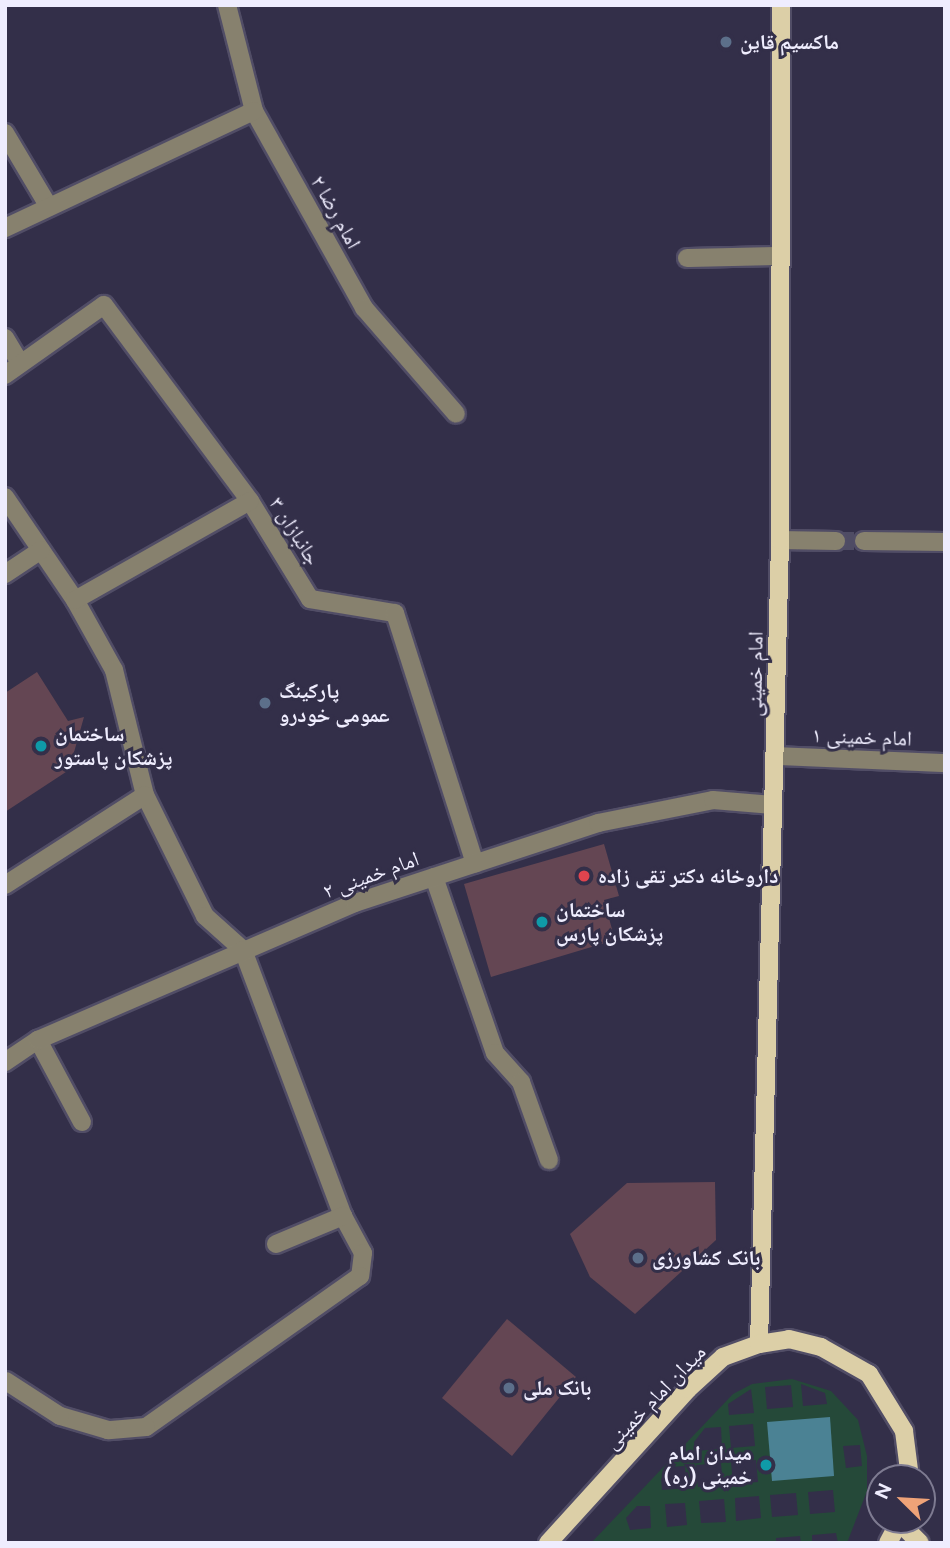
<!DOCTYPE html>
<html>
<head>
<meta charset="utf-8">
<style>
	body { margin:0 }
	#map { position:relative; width:950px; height:1548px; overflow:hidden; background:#332f49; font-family:Figtree,"Noto Naskh Arabic",sans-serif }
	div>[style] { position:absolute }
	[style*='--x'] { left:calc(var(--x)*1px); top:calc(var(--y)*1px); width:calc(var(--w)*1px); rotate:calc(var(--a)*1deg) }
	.green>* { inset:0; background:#254939 }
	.water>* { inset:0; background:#4b8294 }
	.building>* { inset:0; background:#644653 }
	.minor-tunnel>* { height:18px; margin-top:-9px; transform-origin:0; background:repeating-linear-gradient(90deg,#4f4c64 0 18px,transparent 0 27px) }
	.roads { filter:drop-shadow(2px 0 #514d66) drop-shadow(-2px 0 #514d66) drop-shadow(0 2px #514d66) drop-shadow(0 -2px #514d66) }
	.minor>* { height:18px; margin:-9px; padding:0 9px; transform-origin:9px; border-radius:9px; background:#87816e }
	.major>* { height:18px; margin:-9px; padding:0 9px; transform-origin:9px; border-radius:9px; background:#dccfa7 }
	.dots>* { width:19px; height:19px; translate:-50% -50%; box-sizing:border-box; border:4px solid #332f49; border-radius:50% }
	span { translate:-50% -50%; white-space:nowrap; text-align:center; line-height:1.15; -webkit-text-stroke:6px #332f49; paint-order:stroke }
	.poi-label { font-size:21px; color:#efedfe; font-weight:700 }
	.left { translate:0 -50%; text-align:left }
	.right { translate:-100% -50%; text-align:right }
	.street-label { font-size:21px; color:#efedfe }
	.frame { position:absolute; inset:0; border:7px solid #efedfe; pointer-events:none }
	.north { position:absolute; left:866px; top:1464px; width:70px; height:70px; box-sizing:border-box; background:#332f49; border:2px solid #7e7b91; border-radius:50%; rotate:294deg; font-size:19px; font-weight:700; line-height:28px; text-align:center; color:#efedfe }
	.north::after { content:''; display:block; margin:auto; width:24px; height:32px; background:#efa378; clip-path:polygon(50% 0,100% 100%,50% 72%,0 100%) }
</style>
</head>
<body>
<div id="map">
	<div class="green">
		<i style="clip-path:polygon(evenodd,792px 1379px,831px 1391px,858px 1420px,867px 1456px,867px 1491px,847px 1543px,838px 1543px,836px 1533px,812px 1535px,812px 1543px,801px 1543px,800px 1536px,776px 1538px,776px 1543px,591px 1543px,733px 1394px,752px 1384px,792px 1379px,801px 1384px,825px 1393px,827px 1404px,803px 1406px,801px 1384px,792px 1379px,791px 1385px,793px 1407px,767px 1409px,765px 1387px,791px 1385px,792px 1379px,751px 1389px,754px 1413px,729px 1415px,728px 1404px,751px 1389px,792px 1379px,753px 1424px,755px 1446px,731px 1448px,729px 1426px,753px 1424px,792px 1379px,721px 1427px,722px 1449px,695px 1451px,694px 1442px,705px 1428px,721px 1427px,792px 1379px,860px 1445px,862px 1466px,846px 1468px,843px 1446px,860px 1445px,792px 1379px,756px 1460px,758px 1482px,733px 1484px,731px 1462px,756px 1460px,792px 1379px,721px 1463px,723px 1485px,698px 1487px,696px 1465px,721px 1463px,792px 1379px,685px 1466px,687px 1488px,662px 1490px,661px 1479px,669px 1467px,685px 1466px,792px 1379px,833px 1490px,835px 1512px,810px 1514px,808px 1492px,833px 1490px,792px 1379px,796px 1493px,798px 1515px,772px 1517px,770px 1495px,796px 1493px,792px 1379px,759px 1496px,761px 1518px,736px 1521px,735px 1498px,759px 1496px,792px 1379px,724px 1499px,726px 1522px,701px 1523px,699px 1501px,724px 1499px,792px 1379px,685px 1503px,687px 1525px,667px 1527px,665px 1504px,685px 1503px,792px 1379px,637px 1506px,650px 1506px,651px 1528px,630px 1530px,626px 1518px,637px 1506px)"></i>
	</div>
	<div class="water">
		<i style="clip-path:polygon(830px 1417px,834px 1476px,772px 1481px,767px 1422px)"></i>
	</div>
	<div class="building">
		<i style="clip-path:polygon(37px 672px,68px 721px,84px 717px,69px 770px,5px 812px,5px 693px)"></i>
		<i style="clip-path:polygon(604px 844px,619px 896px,604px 900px,615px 940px,491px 977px,464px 884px)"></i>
		<i style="clip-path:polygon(715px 1182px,716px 1240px,635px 1314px,590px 1277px,570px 1234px,627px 1183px)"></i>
		<i style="clip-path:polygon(507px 1319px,576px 1377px,512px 1456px,442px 1398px)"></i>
	</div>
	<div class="minor-tunnel">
		<i style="--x:836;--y:541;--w:28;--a:0"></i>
	</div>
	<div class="roads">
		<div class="minor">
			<i style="--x:227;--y:5;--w:109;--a:75.7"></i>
			<i style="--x:254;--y:111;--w:226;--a:60.8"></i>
			<i style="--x:364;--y:308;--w:140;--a:49"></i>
			<i style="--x:5;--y:133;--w:86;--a:59.3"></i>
			<i style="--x:5;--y:228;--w:275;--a:-25.2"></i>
			<i style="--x:687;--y:258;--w:91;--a:-1.3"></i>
			<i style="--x:5;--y:338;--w:29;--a:59"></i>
			<i style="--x:5;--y:375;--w:121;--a:-35.3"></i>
			<i style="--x:104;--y:305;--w:244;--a:53.3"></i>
			<i style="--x:250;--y:501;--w:115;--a:58.5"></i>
			<i style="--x:310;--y:599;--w:86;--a:9.4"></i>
			<i style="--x:395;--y:613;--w:263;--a:72.3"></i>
			<i style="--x:5;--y:497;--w:125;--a:55.8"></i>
			<i style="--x:75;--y:600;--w:80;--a:60.9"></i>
			<i style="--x:114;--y:670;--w:129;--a:76.1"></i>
			<i style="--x:145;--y:795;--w:135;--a:63.6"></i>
			<i style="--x:205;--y:916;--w:51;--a:41.8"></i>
			<i style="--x:243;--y:950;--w:284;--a:69.4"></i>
			<i style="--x:343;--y:1216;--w:42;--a:61.6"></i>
			<i style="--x:363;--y:1253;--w:23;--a:97"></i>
			<i style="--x:360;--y:1276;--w:262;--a:144.8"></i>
			<i style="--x:146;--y:1427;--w:38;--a:175"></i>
			<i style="--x:108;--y:1430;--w:50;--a:-163.7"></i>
			<i style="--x:60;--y:1416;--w:64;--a:-147.1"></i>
			<i style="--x:780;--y:540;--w:56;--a:1"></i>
			<i style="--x:864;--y:541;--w:81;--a:0.7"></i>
			<i style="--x:5;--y:574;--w:43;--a:-33.7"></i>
			<i style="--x:75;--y:600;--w:201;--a:-29.5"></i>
			<i style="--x:777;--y:756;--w:168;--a:2.4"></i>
			<i style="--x:434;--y:877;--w:186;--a:70.9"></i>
			<i style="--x:495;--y:1053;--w:39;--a:48"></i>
			<i style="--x:521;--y:1082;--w:83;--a:70.3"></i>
			<i style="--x:5;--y:885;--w:166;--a:-32.7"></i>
			<i style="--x:38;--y:1040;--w:93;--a:61.8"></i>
			<i style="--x:5;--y:1062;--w:40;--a:-34"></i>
			<i style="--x:38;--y:1040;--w:345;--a:-23.4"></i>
			<i style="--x:355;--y:903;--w:256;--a:-18.2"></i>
			<i style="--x:598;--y:823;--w:117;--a:-11.3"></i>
			<i style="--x:713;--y:800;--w:60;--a:4.8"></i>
			<i style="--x:276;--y:1244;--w:73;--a:-22.7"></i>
		</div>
		<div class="major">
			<i style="--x:759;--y:1344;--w:804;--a:-88.5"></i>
			<i style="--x:780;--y:540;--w:535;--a:-89.89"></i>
			<i style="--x:900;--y:1523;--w:28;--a:45"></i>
			<i style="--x:548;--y:1543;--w:208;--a:-47.7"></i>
			<i style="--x:688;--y:1389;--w:47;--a:-42.4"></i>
			<i style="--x:723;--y:1357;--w:38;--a:-20"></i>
			<i style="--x:759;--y:1344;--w:30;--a:-9"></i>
			<i style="--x:789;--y:1339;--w:33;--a:14"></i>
			<i style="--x:821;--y:1347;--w:55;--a:29.4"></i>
			<i style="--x:869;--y:1374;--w:67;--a:58.4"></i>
			<i style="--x:904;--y:1431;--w:47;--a:82.7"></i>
			<i style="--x:888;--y:1543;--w:26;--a:-62"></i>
		</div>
	</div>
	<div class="dots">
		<i style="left:726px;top:42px;background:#5c6f8a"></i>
		<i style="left:265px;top:703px;background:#5c6f8a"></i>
		<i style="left:41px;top:746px;background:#0f9aa8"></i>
		<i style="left:584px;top:876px;background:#e0444e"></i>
		<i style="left:542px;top:922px;background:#0f9aa8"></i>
		<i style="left:638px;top:1258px;background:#5c6f8a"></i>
		<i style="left:509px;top:1388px;background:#5c6f8a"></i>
		<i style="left:766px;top:1465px;background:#0f9aa8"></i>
	</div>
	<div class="poi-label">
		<span class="left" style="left:740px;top:42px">ماکسیم قاین</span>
		<span class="left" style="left:279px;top:703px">پارکینگ<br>عمومی خودرو</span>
		<span class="left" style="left:55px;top:746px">ساختمان<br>پزشکان پاستور</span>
		<span class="left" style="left:598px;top:876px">داروخانه دکتر تقی زاده</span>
		<span class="left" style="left:556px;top:922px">ساختمان<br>پزشکان پارس</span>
		<span class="left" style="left:652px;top:1258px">بانک کشاورزی</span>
		<span class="left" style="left:523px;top:1388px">بانک ملی</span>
		<span class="right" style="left:752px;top:1465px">میدان امام<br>خمینی (ره)</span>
	</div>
	<div class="street-label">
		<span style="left:336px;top:212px;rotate:61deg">امام رضا ۲</span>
		<span style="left:295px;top:531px;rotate:58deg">جانبازان ۳</span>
		<span style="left:755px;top:674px;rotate:-89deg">امام خمینی</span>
		<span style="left:862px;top:737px;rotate:2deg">امام خمینی ۱</span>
		<span style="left:371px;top:875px;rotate:-20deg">امام خمینی ۲</span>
		<span style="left:655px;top:1397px;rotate:-46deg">میدان امام خمینی</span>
	</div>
	<div class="frame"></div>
	<div class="north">N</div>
</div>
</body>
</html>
